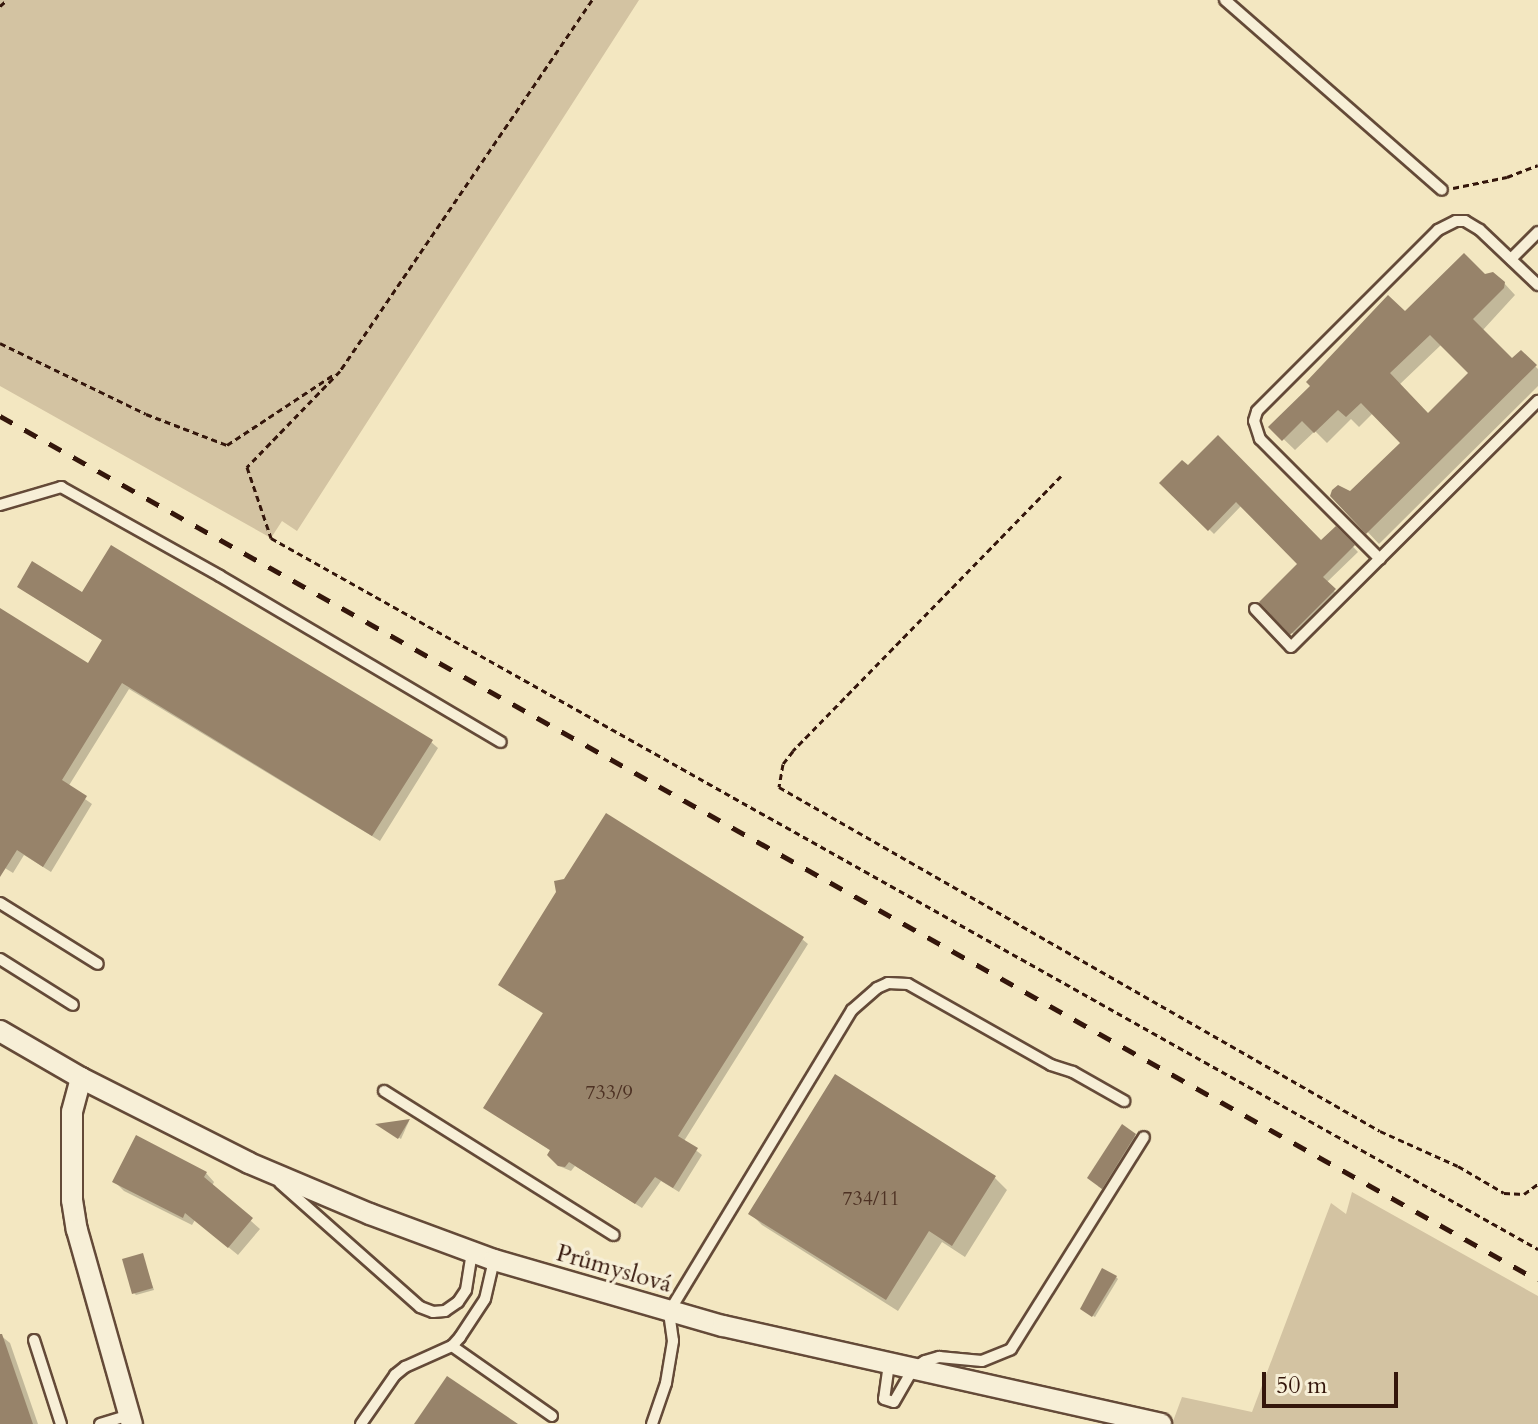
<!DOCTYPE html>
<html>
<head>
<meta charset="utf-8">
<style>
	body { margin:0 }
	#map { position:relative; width:1538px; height:1424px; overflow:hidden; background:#f3e7c1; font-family:Cardo,serif }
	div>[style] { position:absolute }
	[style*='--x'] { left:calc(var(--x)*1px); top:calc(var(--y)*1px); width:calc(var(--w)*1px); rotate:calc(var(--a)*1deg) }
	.green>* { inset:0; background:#d3c3a2 }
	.shadow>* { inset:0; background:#0003 }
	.building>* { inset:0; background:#97836a }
	.path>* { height:3px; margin-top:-1.5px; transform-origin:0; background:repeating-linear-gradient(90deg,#34160b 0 6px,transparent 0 10px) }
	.roads { filter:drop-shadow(2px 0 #644a38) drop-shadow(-2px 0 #644a38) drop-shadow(0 2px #644a38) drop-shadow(0 -2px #644a38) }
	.lane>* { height:10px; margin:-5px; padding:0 5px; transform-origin:5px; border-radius:5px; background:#f7efd7 }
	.street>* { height:20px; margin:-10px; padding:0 10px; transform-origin:10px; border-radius:10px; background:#f7efd7 }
	.rail>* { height:5px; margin-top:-2.5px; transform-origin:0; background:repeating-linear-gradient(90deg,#34160b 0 14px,transparent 0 28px) }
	span { translate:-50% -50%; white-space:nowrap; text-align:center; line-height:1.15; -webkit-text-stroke:7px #f7efd7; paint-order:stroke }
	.number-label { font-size:20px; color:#4d3123 }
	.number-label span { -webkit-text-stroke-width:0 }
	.street-label { font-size:24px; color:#34160b }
	.scale { position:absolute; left:1262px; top:1372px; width:136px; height:36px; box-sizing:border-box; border:4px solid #34160b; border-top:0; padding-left:10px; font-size:24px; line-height:28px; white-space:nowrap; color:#34160b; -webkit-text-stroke:6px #f7efd7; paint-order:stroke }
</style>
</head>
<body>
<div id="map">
	<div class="green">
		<i style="clip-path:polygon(0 0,639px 0,297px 531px,282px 521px,271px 538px,0 386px)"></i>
		<i style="clip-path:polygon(1352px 1192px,1538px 1296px,1538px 1424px,1172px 1424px,1182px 1397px,1252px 1412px,1331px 1203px,1346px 1214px)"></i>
	</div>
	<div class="shadow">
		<i style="clip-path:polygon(evenodd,1485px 277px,1504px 283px,1515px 295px,1482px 331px,1512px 361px,1521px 352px,1538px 369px,1538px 386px,1379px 544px,1333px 495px,1351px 494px,1402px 443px,1373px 413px,1359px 427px,1351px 419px,1327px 443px,1315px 431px,1295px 450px,1271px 427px,1405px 314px,1485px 277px,1442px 344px,1471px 373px,1428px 416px,1399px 385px,1442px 344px)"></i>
		<i style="clip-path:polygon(1182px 462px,1321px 543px,1336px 529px,1358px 552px,1326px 583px,1339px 596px,1297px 638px,1262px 602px,1300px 564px,1242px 505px,1214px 534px,1162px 483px)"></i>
		<i style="clip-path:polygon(19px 586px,83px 595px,431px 742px,438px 748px,380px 841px,129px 689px,68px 787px,92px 804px,51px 872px,24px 855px,13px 873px,0 865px,0 610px,88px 665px,103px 641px)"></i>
		<i style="clip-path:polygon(802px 939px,808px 944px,684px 1141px,702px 1155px,679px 1192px,661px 1181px,642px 1208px,575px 1166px,571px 1171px,559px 1166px,551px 1151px,485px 1108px,544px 1014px,506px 990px)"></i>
		<i style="clip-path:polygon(409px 1121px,401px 1139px,379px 1125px)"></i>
		<i style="clip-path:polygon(1123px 1127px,1144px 1144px,1112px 1196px,1098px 1186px)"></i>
		<i style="clip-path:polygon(206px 1173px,214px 1182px,212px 1186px,260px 1229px,238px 1255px,195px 1220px,192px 1225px,124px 1191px,115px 1182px)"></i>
		<i style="clip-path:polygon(995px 1178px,1007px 1190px,965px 1257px,942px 1242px,898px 1311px,762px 1225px,750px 1213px)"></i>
		<i style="clip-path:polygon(142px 1255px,154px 1290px,136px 1295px,134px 1293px)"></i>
		<i style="clip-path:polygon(1116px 1277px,1118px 1279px,1095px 1317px,1084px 1311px)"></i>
		<i style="clip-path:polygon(0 1335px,10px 1343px,38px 1424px,0 1424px)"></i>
	</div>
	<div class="building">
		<i style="clip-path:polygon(evenodd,1464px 253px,1485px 274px,1493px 272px,1505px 282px,1504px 288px,1473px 319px,1512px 358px,1521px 350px,1537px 365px,1366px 534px,1330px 496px,1332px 490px,1338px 485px,1350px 491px,1400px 443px,1361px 403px,1346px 417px,1338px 410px,1314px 433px,1302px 421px,1282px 441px,1268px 427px,1310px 386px,1306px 382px,1388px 295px,1405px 311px,1464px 253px,1430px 335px,1468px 373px,1428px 413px,1390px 373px,1430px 335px)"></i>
		<i style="clip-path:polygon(1218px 435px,1321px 540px,1336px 526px,1355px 545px,1323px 577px,1336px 589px,1290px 635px,1259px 602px,1297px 564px,1236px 502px,1208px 531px,1159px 483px,1182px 460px,1188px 465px)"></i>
		<i style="clip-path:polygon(111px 545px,433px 740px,372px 836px,122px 683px,62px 780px,87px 796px,43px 867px,17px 850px,0 877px,0 608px,88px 663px,102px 640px,17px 587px,32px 561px,82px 592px)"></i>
		<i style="clip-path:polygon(606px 813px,804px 937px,678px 1136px,698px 1148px,673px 1188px,655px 1177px,635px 1204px,569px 1162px,565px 1167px,558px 1166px,547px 1155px,550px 1150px,483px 1108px,543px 1013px,498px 985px,556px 892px,554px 881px,564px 879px)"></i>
		<i style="clip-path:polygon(835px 1074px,996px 1176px,952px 1246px,929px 1231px,886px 1300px,748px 1214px)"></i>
		<i style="clip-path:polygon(410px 1119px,398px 1139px,375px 1124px)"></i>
		<i style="clip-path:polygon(1122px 1124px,1136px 1134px,1102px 1189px,1087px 1178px)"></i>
		<i style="clip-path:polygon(136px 1135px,207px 1172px,204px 1177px,253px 1218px,228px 1248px,185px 1213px,183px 1218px,112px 1182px)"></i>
		<i style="clip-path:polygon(143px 1253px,153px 1288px,132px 1294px,122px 1259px)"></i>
		<i style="clip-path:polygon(1102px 1268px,1117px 1276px,1092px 1317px,1080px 1309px)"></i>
		<i style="clip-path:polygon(0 1334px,2px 1334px,33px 1424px,0 1424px)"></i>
		<i style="clip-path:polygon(447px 1376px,518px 1424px,414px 1424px)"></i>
	</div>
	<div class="path">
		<i style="--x:592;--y:0;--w:448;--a:124.2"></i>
		<i style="--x:340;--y:371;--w:134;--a:134.1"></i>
		<i style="--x:247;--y:467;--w:75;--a:71.3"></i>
		<i style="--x:271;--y:538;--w:1453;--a:29.3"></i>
		<i style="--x:0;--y:6;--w:9;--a:-41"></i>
		<i style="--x:1453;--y:188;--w:55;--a:-11.5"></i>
		<i style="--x:1507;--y:177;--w:33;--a:-21"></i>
		<i style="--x:0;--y:343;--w:162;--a:25.9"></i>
		<i style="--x:146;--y:414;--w:87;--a:20.9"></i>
		<i style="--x:227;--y:445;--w:127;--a:-33.4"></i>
		<i style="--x:1061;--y:476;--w:384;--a:134.3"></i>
		<i style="--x:793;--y:751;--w:16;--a:128"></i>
		<i style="--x:783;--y:764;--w:23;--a:100"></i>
		<i style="--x:779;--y:787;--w:692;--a:29.79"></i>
		<i style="--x:1380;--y:1131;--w:85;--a:24.2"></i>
		<i style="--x:1458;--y:1166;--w:53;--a:30.4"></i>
		<i style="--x:1504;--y:1193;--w:20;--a:3"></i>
		<i style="--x:1524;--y:1194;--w:17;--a:-36"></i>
	</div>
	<div class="roads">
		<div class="lane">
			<i style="--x:1225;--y:0;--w:288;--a:41.2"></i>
			<i style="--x:1511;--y:259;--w:38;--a:-45"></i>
			<i style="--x:0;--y:505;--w:64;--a:-16.4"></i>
			<i style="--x:61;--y:487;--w:182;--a:29.2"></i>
			<i style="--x:220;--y:576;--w:326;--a:30.6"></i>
			<i style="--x:1380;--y:559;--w:170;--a:-135"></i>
			<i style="--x:1260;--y:439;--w:19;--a:-108"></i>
			<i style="--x:1254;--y:421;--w:10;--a:-73"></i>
			<i style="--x:1257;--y:411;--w:256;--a:-45"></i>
			<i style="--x:1438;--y:230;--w:20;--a:-27"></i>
			<i style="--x:1456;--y:221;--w:9;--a:0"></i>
			<i style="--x:1465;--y:221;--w:17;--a:31"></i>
			<i style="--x:1480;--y:230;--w:80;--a:43.5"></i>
			<i style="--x:1255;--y:609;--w:52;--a:46.5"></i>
			<i style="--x:1291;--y:647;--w:349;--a:-44.9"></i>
			<i style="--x:0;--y:903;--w:115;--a:31.9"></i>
			<i style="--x:0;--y:959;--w:86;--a:32.2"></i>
			<i style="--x:384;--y:1091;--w:271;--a:32.1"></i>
			<i style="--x:280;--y:1183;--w:187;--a:41.5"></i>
			<i style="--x:420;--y:1307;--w:14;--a:21"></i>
			<i style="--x:433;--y:1312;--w:12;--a:-5"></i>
			<i style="--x:445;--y:1311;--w:16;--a:-35"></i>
			<i style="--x:458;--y:1302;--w:14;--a:-56"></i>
			<i style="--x:466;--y:1290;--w:38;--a:-81"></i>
			<i style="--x:34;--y:1340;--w:88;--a:72.2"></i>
			<i style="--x:452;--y:1346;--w:122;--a:35"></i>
			<i style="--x:889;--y:1364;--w:35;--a:98"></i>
			<i style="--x:884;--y:1399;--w:10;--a:17"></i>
			<i style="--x:894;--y:1402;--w:38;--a:-60"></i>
			<i style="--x:913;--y:1369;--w:14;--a:-34"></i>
			<i style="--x:925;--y:1361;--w:15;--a:-16"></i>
			<i style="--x:939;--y:1357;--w:43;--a:5.3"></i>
			<i style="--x:982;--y:1361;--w:31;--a:-22"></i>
			<i style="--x:1011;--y:1349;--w:250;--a:-57.9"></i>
			<i style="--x:100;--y:1424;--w:30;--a:-17"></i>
			<i style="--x:361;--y:1424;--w:60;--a:-55.2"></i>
			<i style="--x:395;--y:1375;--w:13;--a:-39"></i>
			<i style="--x:405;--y:1367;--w:51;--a:-24.1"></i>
			<i style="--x:452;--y:1346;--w:12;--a:-48"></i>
			<i style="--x:460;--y:1337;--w:45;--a:-56.7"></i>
			<i style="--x:485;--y:1299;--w:40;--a:-77"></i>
			<i style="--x:652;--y:1424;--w:43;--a:-71.1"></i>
			<i style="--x:666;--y:1383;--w:43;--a:-80.5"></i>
			<i style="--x:673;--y:1341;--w:29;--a:-98"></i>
			<i style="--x:669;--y:1312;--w:353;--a:-58.8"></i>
			<i style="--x:852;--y:1010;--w:33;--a:-41"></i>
			<i style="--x:877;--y:988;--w:12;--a:-24"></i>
			<i style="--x:888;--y:983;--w:20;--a:3"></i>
			<i style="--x:908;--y:984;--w:164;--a:29.5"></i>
			<i style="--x:1051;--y:1065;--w:23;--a:18"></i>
			<i style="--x:1073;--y:1072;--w:59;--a:29.6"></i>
		</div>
		<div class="street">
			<i style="--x:0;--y:1031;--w:94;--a:30.1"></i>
			<i style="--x:81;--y:1078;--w:188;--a:26.8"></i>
			<i style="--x:249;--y:1163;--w:131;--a:22.9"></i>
			<i style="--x:370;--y:1214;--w:132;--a:20.4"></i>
			<i style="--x:494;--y:1260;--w:238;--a:16.1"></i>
			<i style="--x:723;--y:1326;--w:449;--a:12.6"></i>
			<i style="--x:81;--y:1078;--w:35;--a:105"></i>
			<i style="--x:72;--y:1112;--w:88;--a:90"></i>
			<i style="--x:72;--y:1200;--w:30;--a:81"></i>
			<i style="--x:77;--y:1230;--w:202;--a:74.2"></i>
		</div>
	</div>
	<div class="rail">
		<i style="--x:0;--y:416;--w:1764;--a:29.33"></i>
	</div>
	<div class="number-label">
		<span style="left:609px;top:1092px">733/9</span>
		<span style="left:871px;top:1198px">734/11</span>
	</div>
	<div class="street-label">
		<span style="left:614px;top:1269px;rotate:16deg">Průmyslová</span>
	</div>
	<div class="scale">50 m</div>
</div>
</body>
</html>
